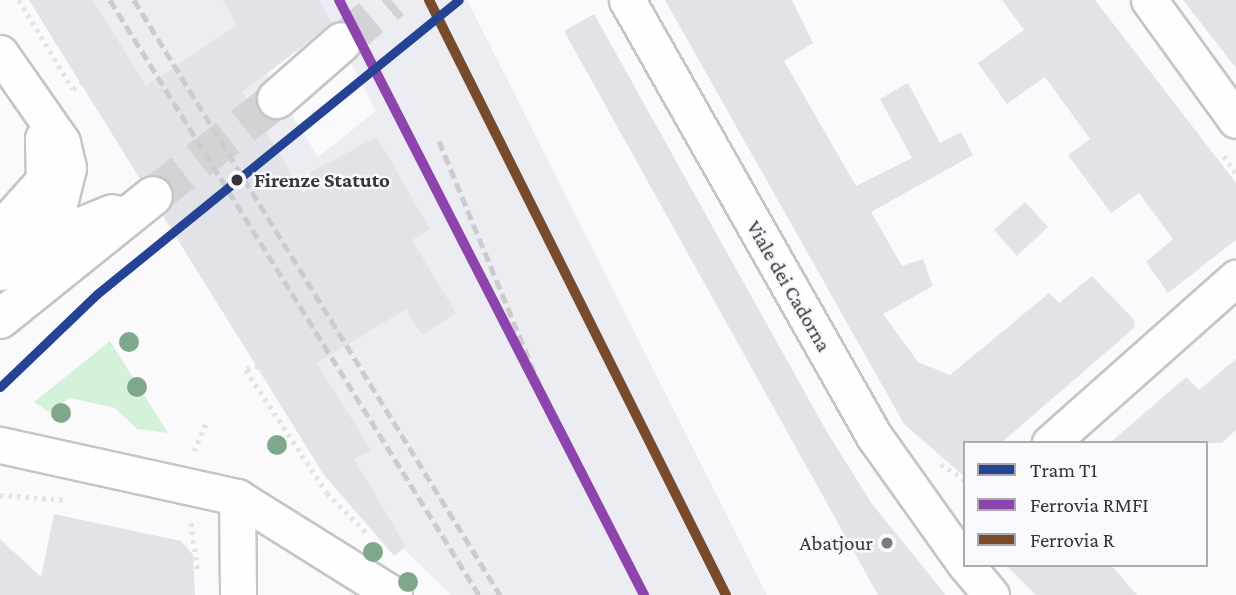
<!DOCTYPE html>
<html>
<head>
<meta charset="utf-8">
<style>
	body { margin:0 }
	#map { position:relative; width:1236px; height:595px; overflow:hidden; background:#fafafc; font-family:"Crimson Pro",serif }
	div>[style] { position:absolute }
	[style*='--x'] { left:calc(var(--x)*1px); top:calc(var(--y)*1px); width:calc(var(--w)*1px); rotate:calc(var(--a)*1deg) }
	.built>* { inset:0; background:#ececf3 }
	.green>* { inset:0; background:#d4f1d9 }
	.building>* { inset:0; background:#e2e2e9 }
	.secondary-tunnel>* { height:38px; margin-top:-19px; transform-origin:0; background:repeating-linear-gradient(90deg,#d3d3d5 0 38px,transparent 0 57px) }
	.path>* { height:4.5px; margin-top:-2.25px; transform-origin:0; background:repeating-linear-gradient(90deg,#e3e3e4 0 3.5px,transparent 0 8.5px) }
	.roads { filter:drop-shadow(2px 0 #c5c5c7) drop-shadow(-2px 0 #c5c5c7) drop-shadow(0 2px #c5c5c7) drop-shadow(0 -2px #c5c5c7) }
	.street>* { height:35px; margin:-17.5px; padding:0 17.5px; transform-origin:17.5px; border-radius:17.5px; background:#fefeff }
	.secondary>* { height:38px; margin:-19px; padding:0 19px; transform-origin:19px; border-radius:19px; background:#fefeff }
	.rail>* { height:5px; margin-top:-2.5px; transform-origin:0; background:repeating-linear-gradient(90deg,#cccccd 0 10px,transparent 0 15px) }
	.path-bridge>* { height:4.5px; margin-top:-2.25px; transform-origin:0; background:repeating-linear-gradient(90deg,#e3e3e4 0 3.5px,transparent 0 8.5px) }
	.rail-1>* { height:10px; margin:-5px; padding:0 5px; transform-origin:5px; border-radius:5px; background:#8e44ad }
	.rail-2>* { height:10px; margin:-5px; padding:0 5px; transform-origin:5px; border-radius:5px; background:#7a4b2a }
	.tram-1>* { height:9px; margin:-4.5px; padding:0 4.5px; transform-origin:4.5px; border-radius:4.5px; background:#254395 }
	.trees>* { width:20px; height:20px; margin:-10px; border-radius:50%; background:#7fa78c }
	.dots>* { width:19px; height:19px; translate:-50% -50%; box-sizing:border-box; border:4px solid #f9f9fd; border-radius:50% }
	span { translate:-50% -50%; white-space:nowrap; text-align:center; line-height:1.15; -webkit-text-stroke:5px #f9f9fd; paint-order:stroke }
	.stop-label { font-size:21px; color:#353537; font-weight:700 }
	.left { translate:0 -50%; text-align:left }
	.street-label { font-size:21px; color:#353537 }
	.poi-label { font-size:21px; color:#353537 }
	.right { translate:-100% -50%; text-align:right }
	.legend { position:absolute; left:963px; top:441px; width:245px; height:126px; box-sizing:border-box; background:#f9f9fd; border:2px solid #ababae; margin:0; padding:9px 12px; list-style:none; font-size:21px; color:#353537 }
	.legend li { display:flex; align-items:center; gap:14px; height:35px }
	.legend b { width:35px; border:2px solid #ababae }
</style>
</head>
<body>
<div id="map">
	<div class="built">
		<i style="clip-path:polygon(evenodd,34px 0,467px 0,767px 595px,451px 595px,340px 487px,34px 0,332px 25px,376px 111px,318px 157px,267px 74px,332px 25px)"></i>
	</div>
	<div class="green">
		<i style="clip-path:polygon(110px 341px,168px 433px,137px 429px,115px 408px,70px 398px,49px 412px,34px 402px)"></i>
	</div>
	<div class="building">
		<i style="clip-path:polygon(29px 0,93px 0,146px 86px,237px 25px,222px 0,318px 0,332px 23px,242px 92px,295px 180px,377px 137px,430px 229px,412px 240px,456px 313px,422px 335px,406px 309px,317px 363px,371px 450px,354px 459px,406px 547px,394px 556px,324px 475px,163px 216px,174px 203px,170px 183px,160px 175px,140px 179px)"></i>
		<i style="clip-path:polygon(665px 0,792px 0,813px 43px,784px 61px,856px 186px,912px 158px,880px 99px,908px 83px,940px 143px,961px 132px,973px 155px,871px 212px,902px 266px,923px 259px,933px 286px,883px 314px,918px 362px,950px 375px,1049px 293px,1059px 303px,1092px 276px,1135px 321px,1134px 328px,1001px 443px,965px 443px,965px 477px,904px 424px)"></i>
		<i style="clip-path:polygon(1002px 0,1095px 0,1236px 183px,1236px 240px,1168px 293px,1146px 262px,1173px 239px,1139px 193px,1111px 213px,1068px 155px,1090px 139px,1045px 77px,1007px 104px,978px 63px,1024px 30px)"></i>
		<i style="clip-path:polygon(1183px 0,1236px 0,1236px 68px)"></i>
		<i style="clip-path:polygon(594px 14px,827px 432px,872px 504px,946px 595px,878px 595px,564px 31px)"></i>
		<i style="clip-path:polygon(1025px 202px,1048px 227px,1017px 256px,994px 230px)"></i>
		<i style="clip-path:polygon(1236px 359px,1236px 430px,1222px 443px,1110px 443px,1186px 377px,1199px 390px)"></i>
		<i style="clip-path:polygon(54px 514px,181px 541px,193px 555px,195px 595px,0 595px,0 539px,41px 577px)"></i>
		<i style="clip-path:polygon(1006px 565px,1111px 565px,1137px 595px,1036px 595px)"></i>
	</div>
	<div class="secondary-tunnel">
		<i style="--x:342;--y:42;--w:65;--a:-40"></i>
		<i style="--x:153;--y:196;--w:157;--a:-38"></i>
	</div>
	<div class="path">
		<i style="--x:19;--y:0;--w:104;--a:58.8"></i>
		<i style="--x:73;--y:89;--w:22;--a:-34"></i>
		<i style="--x:91;--y:77;--w:82;--a:59"></i>
		<i style="--x:133;--y:147;--w:12;--a:-31"></i>
		<i style="--x:143;--y:141;--w:52;--a:-121.5"></i>
		<i style="--x:116;--y:97;--w:12;--a:-31"></i>
		<i style="--x:1224;--y:156;--w:21;--a:55"></i>
		<i style="--x:316;--y:255;--w:69;--a:57.5"></i>
		<i style="--x:305;--y:262;--w:36;--a:-32"></i>
		<i style="--x:343;--y:326;--w:34;--a:-32"></i>
		<i style="--x:269;--y:331;--w:10;--a:156"></i>
		<i style="--x:260;--y:335;--w:67;--a:-120.4"></i>
		<i style="--x:226;--y:277;--w:12;--a:145"></i>
		<i style="--x:216;--y:284;--w:107;--a:59.6"></i>
		<i style="--x:275;--y:362;--w:30;--a:165"></i>
		<i style="--x:246;--y:370;--w:147;--a:56.6"></i>
		<i style="--x:327;--y:493;--w:55;--a:45"></i>
		<i style="--x:194;--y:451;--w:30;--a:-67"></i>
		<i style="--x:941;--y:464;--w:29;--a:34"></i>
		<i style="--x:0;--y:495;--w:67;--a:4.3"></i>
		<i style="--x:191;--y:523;--w:48;--a:81.5"></i>
	</div>
	<div class="roads">
		<div class="street">
			<i style="--x:627;--y:0;--w:501;--a:60.47"></i>
			<i style="--x:874;--y:436;--w:157;--a:54.6"></i>
			<i style="--x:1149;--y:0;--w:148;--a:54.1"></i>
			<i style="--x:0;--y:53;--w:108;--a:55.1"></i>
			<i style="--x:62;--y:142;--w:27;--a:77"></i>
			<i style="--x:68;--y:168;--w:38;--a:104"></i>
			<i style="--x:59;--y:205;--w:65;--a:130.6"></i>
			<i style="--x:0;--y:229;--w:66;--a:-48.1"></i>
			<i style="--x:44;--y:180;--w:42;--a:-91.4"></i>
			<i style="--x:1050;--y:443;--w:249;--a:-41.6"></i>
			<i style="--x:0;--y:445;--w:243;--a:12.4"></i>
			<i style="--x:237;--y:497;--w:185;--a:32"></i>
			<i style="--x:237;--y:497;--w:98;--a:89.4"></i>
			<i style="--x:966;--y:565;--w:39;--a:50"></i>
		</div>
		<div class="secondary">
			<i style="--x:277;--y:99;--w:86;--a:-41.2"></i>
			<i style="--x:0;--y:271;--w:40;--a:-37"></i>
			<i style="--x:32;--y:247;--w:87;--a:-22.2"></i>
			<i style="--x:0;--y:319;--w:196;--a:-38.8"></i>
		</div>
	</div>
	<div class="rail">
		<i style="--x:110;--y:0;--w:700;--a:58.19"></i>
		<i style="--x:134;--y:0;--w:699;--a:58.4"></i>
		<i style="--x:439;--y:141;--w:299;--a:67.6"></i>
	</div>
	<div class="path-bridge">
		<i style="--x:270;--y:376;--w:6;--a:-121"></i>
		<i style="--x:267;--y:371;--w:21;--a:-37"></i>
	</div>
	<div class="rail-1">
		<i style="--x:339;--y:0;--w:669;--a:62.86"></i>
	</div>
	<div class="rail-2">
		<i style="--x:429;--y:0;--w:665;--a:63.47"></i>
	</div>
	<div class="tram-1">
		<i style="--x:0;--y:387;--w:134;--a:-43.8"></i>
		<i style="--x:97;--y:294;--w:466;--a:-39.1"></i>
	</div>
	<div class="trees">
		<i style="left:129px;top:342px"></i>
		<i style="left:137px;top:387px"></i>
		<i style="left:61px;top:413px"></i>
		<i style="left:277px;top:445px"></i>
		<i style="left:373px;top:552px"></i>
		<i style="left:408px;top:582px"></i>
	</div>
	<div class="dots">
		<i style="left:237px;top:180px;background:#353537"></i>
		<i style="left:887px;top:543px;background:#7a7a7c"></i>
	</div>
	<div class="stop-label">
		<span class="left" style="left:254px;top:180px">Firenze Statuto</span>
	</div>
	<div class="street-label">
		<span style="left:789px;top:286px;rotate:60deg">Viale dei Cadorna</span>
	</div>
	<div class="poi-label">
		<span class="right" style="left:873px;top:543px">Abatjour</span>
	</div>
	<ul class="legend">
	<li><b style="height:9px;background:#254395"></b>Tram T1</li>
	<li><b style="height:9px;background:#8e44ad"></b>Ferrovia RMFI</li>
	<li><b style="height:9px;background:#7a4b2a"></b>Ferrovia R</li>
	</ul>
</div>
</body>
</html>
